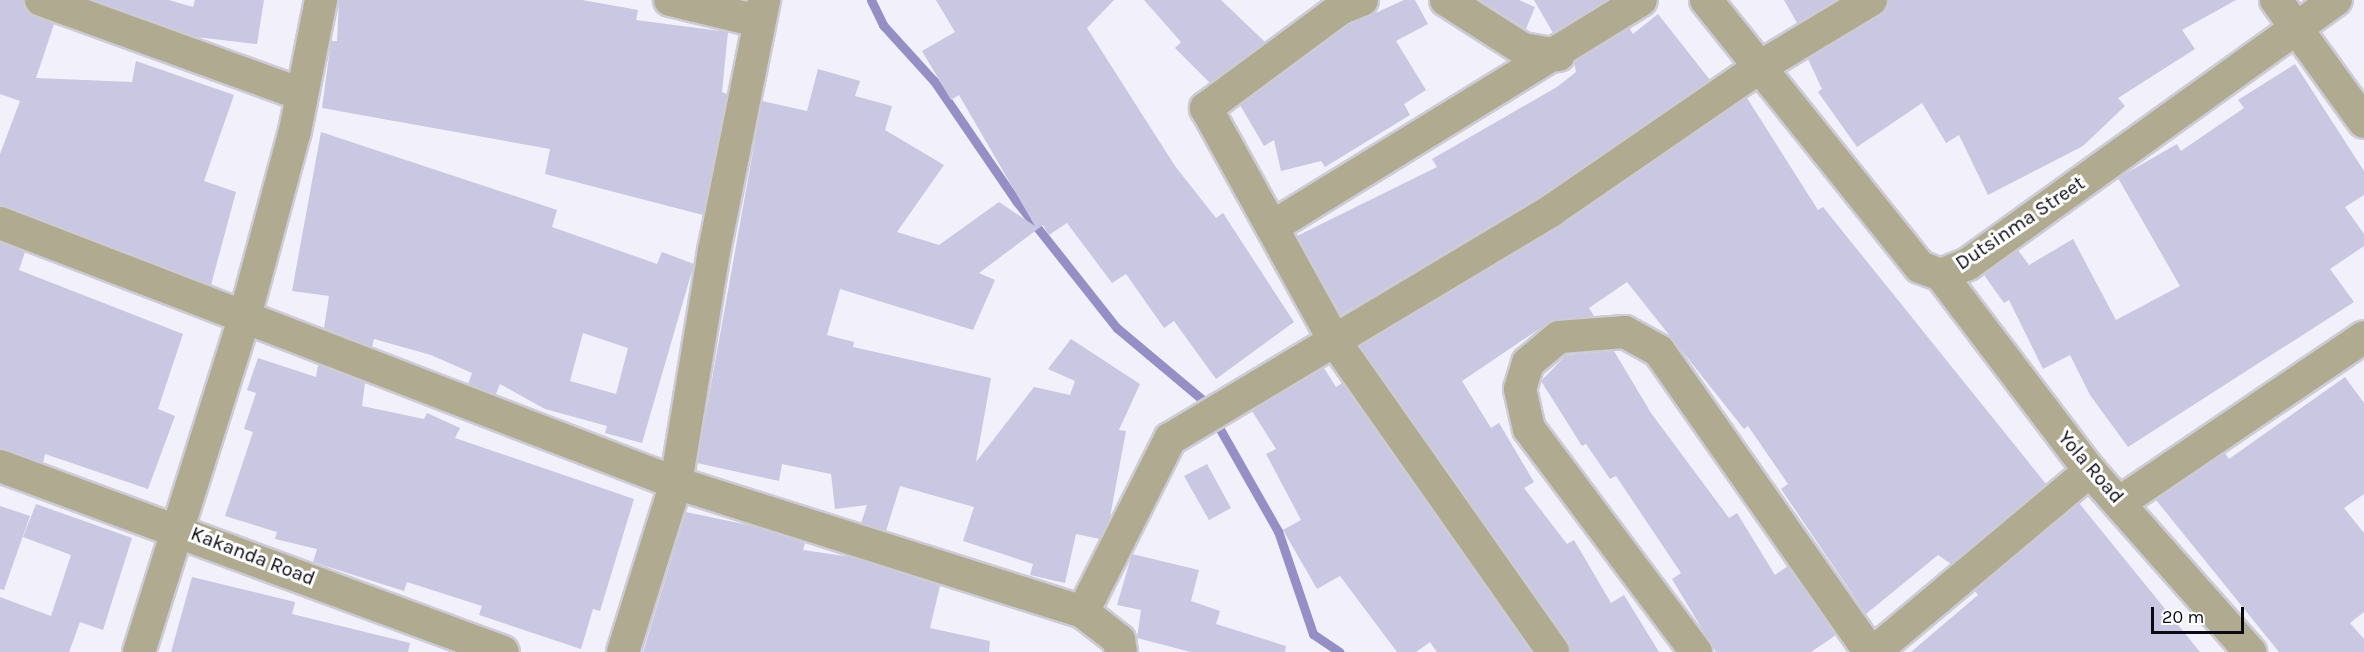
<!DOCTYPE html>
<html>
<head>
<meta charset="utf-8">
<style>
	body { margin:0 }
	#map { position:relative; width:2364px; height:652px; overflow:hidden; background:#f1f0fb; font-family:Karla,sans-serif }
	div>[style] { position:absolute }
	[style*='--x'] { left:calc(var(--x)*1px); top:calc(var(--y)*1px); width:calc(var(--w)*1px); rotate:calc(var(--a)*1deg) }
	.stream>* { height:9px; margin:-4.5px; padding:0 4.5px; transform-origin:4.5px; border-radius:4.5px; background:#958fc6 }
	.building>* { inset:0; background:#c9c7e2 }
	.roads { filter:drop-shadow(2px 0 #cccbd6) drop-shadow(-2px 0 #cccbd6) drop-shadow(0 2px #cccbd6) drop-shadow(0 -2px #cccbd6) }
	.minor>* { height:32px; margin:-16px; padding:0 16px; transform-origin:16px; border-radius:16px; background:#afaa90 }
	span { translate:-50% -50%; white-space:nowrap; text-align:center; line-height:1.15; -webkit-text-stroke:6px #fff; paint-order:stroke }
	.street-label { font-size:20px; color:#0b0a13 }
	.scale { position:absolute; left:2151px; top:607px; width:93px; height:27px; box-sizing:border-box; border:3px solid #0b0a13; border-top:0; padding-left:8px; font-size:18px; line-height:21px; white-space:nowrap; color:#0b0a13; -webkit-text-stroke:4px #fff; paint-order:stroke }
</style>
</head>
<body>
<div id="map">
	<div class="stream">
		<i style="--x:871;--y:0;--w:28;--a:64"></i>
		<i style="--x:883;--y:25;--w:76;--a:47.7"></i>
		<i style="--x:934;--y:81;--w:147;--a:55.6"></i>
		<i style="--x:1017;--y:202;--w:161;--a:51.6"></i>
		<i style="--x:1117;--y:328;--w:114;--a:40"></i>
		<i style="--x:1204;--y:401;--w:150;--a:60.4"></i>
		<i style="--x:1278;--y:531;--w:109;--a:71.2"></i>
		<i style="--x:1313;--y:634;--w:32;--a:34"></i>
	</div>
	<div class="building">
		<i style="clip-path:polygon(0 0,23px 0,28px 12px,54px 24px,36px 78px,132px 82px,136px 61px,234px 95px,204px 181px,236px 192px,211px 285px,0 205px,0 154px,20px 101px,0 94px)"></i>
		<i style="clip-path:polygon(94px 0,169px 0,193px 7px,195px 0,264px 0,257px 44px,196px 37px)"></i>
		<i style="clip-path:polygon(339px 0,582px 0,638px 10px,636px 20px,728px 32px,722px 92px,727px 94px,703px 215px,545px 174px,550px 149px,322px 108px,331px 41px,337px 41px)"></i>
		<i style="clip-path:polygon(936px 0,1114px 0,1087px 28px,1175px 166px,1216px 218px,1223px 213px,1294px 322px,1216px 379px,1174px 321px,1164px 328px,1126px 274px,1112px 283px,1067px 223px,1049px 235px,1043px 225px,979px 273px,995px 280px,973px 330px,840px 289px,827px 335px,854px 342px,853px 347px,991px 378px,976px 462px,1034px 387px,1070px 395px,1075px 381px,1048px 369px,1071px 339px,1140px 384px,1119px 430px,1126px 431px,1110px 517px,1100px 539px,1076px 534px,1065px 583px,1030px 575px,1033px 564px,963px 541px,974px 507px,900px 486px,886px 531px,861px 523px,867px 505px,835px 509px,831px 474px,782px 464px,779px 481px,697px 463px,762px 101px,807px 111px,818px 69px,860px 81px,855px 96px,892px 106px,885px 130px,944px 165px,897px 232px,939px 245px,999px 202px,1035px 226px,959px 95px,951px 100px,922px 51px,955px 32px)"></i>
		<i style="clip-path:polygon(1144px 0,1221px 0,1265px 42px,1210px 83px,1175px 48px,1181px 42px)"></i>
		<i style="clip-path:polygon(1404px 0,1415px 0,1428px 24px,1396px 41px,1426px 90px,1404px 104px,1410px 115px,1325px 167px,1321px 161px,1281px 171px,1274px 140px,1264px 146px,1240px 105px,1349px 25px)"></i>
		<i style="clip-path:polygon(1480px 0,1519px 0,1535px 7px,1526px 29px)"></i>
		<i style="clip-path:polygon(1534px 0,1607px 0,1553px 33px)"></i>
		<i style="clip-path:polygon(1784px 0,1836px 0,1797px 23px)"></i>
		<i style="clip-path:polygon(1889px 0,2236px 0,2182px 30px,2195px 49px,2118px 98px,2125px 106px,2083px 146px,1988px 195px,1959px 135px,1946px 143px,1922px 103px,1857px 147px,1818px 92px,1822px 89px,1808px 59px,1880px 15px)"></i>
		<i style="clip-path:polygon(1658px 14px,1710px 80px,1542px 195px,1341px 315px,1297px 236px,1437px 167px,1432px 159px,1557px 87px,1576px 72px,1574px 62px,1629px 28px,1633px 34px)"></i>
		<i style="clip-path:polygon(2295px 64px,2364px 171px,2364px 195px,2345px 207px,2364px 234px,2364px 246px,2330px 269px,2354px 302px,2128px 447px,2090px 395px,2070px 355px,2043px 369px,2009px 300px,2004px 303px,1984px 275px,2018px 250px,2029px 265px,2073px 239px,2116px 320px,2180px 286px,2118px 178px,2177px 144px,2181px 151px,2244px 108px,2238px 100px)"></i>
		<i style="clip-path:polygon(1747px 98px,1818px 210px,1823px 207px,2046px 484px,1951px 564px,1938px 555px,1866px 614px,1781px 489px,1788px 484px,1748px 426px,1744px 429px,1627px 282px,1589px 308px,1594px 316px,1548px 323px,1462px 381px,1491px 428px,1499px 423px,1534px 482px,1524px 488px,1567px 544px,1574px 540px,1611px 603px,1624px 595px,1659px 652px,1571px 652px,1360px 346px,1561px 225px)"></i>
		<i style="clip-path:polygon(evenodd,321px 132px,557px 210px,552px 227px,657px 264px,662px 252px,694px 264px,642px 443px,605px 433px,607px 426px,545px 409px,500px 384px,496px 394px,468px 384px,472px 373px,431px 355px,374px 339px,372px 347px,324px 328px,329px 296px,292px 291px,321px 132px,583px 333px,628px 348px,616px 394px,570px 381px,583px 333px)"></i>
		<i style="clip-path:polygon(0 242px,25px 252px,19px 270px,183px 334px,158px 409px,175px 416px,148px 489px,45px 454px,43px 463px,0 448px)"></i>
		<i style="clip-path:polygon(1614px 351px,1651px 413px,1729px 518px,1737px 513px,1775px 575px,1788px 566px,1836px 635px,1811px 652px,1716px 652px,1672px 579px,1681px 573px,1616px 476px,1610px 479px,1586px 444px,1582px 446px,1541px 381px,1566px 355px)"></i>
		<i style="clip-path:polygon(258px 358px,316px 377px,318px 365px,365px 383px,362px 406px,424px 419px,427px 413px,460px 428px,455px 438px,634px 499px,600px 611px,593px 609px,581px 649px,479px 615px,482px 606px,407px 582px,404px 591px,313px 562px,317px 549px,275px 539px,277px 532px,225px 516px,253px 432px,244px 429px,256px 393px,247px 390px)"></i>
		<i style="clip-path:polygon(1324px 368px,1336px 387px,1342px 383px,1531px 652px,1437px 652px,1430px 642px,1416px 652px,1397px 652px,1340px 576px,1317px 589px,1283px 530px,1301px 520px,1266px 454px,1276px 449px,1252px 411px)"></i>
		<i style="clip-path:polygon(2345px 377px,2364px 403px,2364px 494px,2344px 508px,2364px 533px,2364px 612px,2350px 623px,2364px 639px,2364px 652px,2279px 652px,2156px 500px,2225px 453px,2229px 459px)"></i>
		<i style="clip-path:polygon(1207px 464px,1231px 508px,1209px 520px,1184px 476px)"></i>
		<i style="clip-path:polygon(2079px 503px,2200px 652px,1911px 652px,1978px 595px,1975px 591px)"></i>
		<i style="clip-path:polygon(36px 504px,132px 538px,103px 630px,80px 622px,69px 652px,0 652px,0 597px,51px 616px,71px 555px,23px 537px)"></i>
		<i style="clip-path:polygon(0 506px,30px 516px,4px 590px,0 589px)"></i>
		<i style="clip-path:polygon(686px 512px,748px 525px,805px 543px,803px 550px,851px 557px,940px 586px,930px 628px,990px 641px,989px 652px,643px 652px)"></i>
		<i style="clip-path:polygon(1132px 554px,1199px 570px,1191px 601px,1220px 611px,1216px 624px,1286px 646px,1285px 652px,1191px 652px,1137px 638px,1141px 610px,1117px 605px)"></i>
		<i style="clip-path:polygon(192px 577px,295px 602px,292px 614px,410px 643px,408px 652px,171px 652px)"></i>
	</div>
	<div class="roads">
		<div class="minor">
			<i style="--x:41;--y:0;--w:276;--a:19.9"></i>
			<i style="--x:670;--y:0;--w:90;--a:13.4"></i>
			<i style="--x:1362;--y:0;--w:24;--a:158"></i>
			<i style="--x:1340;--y:9;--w:167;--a:143.5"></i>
			<i style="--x:1206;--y:108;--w:265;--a:61.1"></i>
			<i style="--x:1334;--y:340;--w:381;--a:54.9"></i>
			<i style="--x:1446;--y:0;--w:91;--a:32.5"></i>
			<i style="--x:1523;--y:49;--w:36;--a:10"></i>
			<i style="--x:1706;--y:0;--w:342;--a:51.3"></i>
			<i style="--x:1920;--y:267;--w:22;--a:21"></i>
			<i style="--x:1941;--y:275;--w:29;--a:-22"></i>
			<i style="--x:1968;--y:264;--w:453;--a:-35.7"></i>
			<i style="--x:2276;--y:0;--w:150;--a:54.2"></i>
			<i style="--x:0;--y:223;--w:724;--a:21.04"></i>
			<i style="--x:676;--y:483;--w:427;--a:17.6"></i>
			<i style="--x:1083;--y:612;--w:46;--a:37.9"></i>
			<i style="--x:1119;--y:640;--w:12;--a:81"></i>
			<i style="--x:1272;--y:227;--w:433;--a:-31.6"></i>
			<i style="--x:1941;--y:275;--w:246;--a:52.8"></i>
			<i style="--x:2090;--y:471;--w:242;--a:48.5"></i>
			<i style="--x:0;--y:466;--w:536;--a:20.29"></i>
			<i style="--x:2122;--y:501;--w:292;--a:-34.1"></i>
			<i style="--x:1083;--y:612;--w:194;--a:-63.3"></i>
			<i style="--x:1170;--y:439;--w:445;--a:-30.9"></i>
			<i style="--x:1552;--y:210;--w:256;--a:-34.5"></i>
			<i style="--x:1763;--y:65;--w:126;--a:-31"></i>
			<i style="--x:139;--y:652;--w:352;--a:-72.5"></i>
			<i style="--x:245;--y:316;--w:192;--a:-74.9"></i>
			<i style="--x:295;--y:131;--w:134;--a:-78.8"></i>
			<i style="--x:623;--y:652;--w:177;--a:-72.6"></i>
			<i style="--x:676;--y:483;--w:235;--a:-80.7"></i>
			<i style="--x:714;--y:251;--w:256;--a:-78.7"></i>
			<i style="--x:1696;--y:652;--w:279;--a:-126.8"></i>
			<i style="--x:1529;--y:429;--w:41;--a:-102.7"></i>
			<i style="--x:1520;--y:389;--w:27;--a:-73"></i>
			<i style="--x:1528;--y:363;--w:40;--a:-40"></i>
			<i style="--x:1559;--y:337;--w:66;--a:-4.3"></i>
			<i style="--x:1625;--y:332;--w:39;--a:29"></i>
			<i style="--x:1659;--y:351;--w:368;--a:55"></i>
			<i style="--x:1874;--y:652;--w:282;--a:-40"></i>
		</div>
	</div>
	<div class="street-label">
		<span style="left:2020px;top:223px;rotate:-34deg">Dutsinma Street</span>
		<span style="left:2091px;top:467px;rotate:49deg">Yola Road</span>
		<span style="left:253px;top:556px;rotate:21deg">Kakanda Road</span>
	</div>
	<div class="scale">20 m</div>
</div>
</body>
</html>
